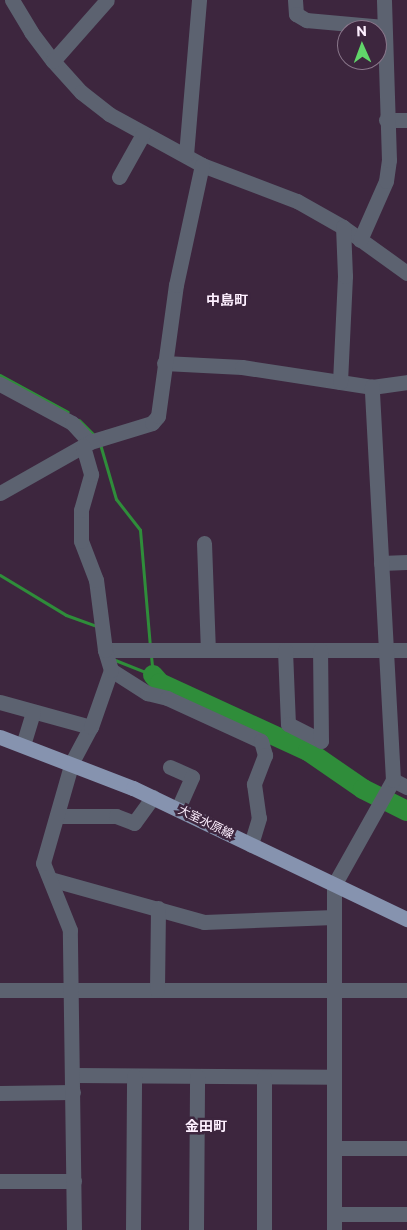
<!DOCTYPE html>
<html>
<head>
<meta charset="utf-8">
<style>
	body { margin:0 }
	#map { position:relative; width:407px; height:1230px; overflow:hidden; background:#3d263e; font-family:Commissioner,"Noto Sans JP",sans-serif }
	div>[style] { position:absolute }
	[style*='--x'] { left:calc(var(--x)*1px); top:calc(var(--y)*1px); width:calc(var(--w)*1px); rotate:calc(var(--a)*1deg) }
	.stream>* { height:3px; margin:-1.5px; padding:0 1.5px; transform-origin:1.5px; border-radius:1.5px; background:#2f8d3a }
	.river>* { height:20px; margin:-10px; padding:0 10px; transform-origin:10px; border-radius:10px; background:#2f8d3a }
	.minor>* { height:15px; margin:-7.5px; padding:0 7.5px; transform-origin:7.5px; border-radius:7.5px; background:#5c6270 }
	.major>* { height:15px; margin:-7.5px; padding:0 7.5px; transform-origin:7.5px; border-radius:7.5px; background:#8693af }
	span { translate:-50% -50%; white-space:nowrap; text-align:center; line-height:1.15; -webkit-text-stroke:5px #3d263e; paint-order:stroke }
	.street-label { font-size:12px; color:#fef0ff }
	.neighbourhood-label { font-size:14px; color:#fef0ff; font-weight:700 }
	.north { position:absolute; left:337px; top:20px; width:50px; height:50px; box-sizing:border-box; background:#3d263e; border:1px solid #8a778b; border-radius:50%; rotate:358deg; font-size:14px; font-weight:700; line-height:20px; text-align:center; color:#fef0ff }
	.north::after { content:''; display:block; margin:auto; width:18px; height:22px; background:#61d56a; clip-path:polygon(50% 0,100% 100%,50% 72%,0 100%) }
</style>
</head>
<body>
<div id="map">
	<div class="stream">
		<i style="--x:0;--y:375;--w:77;--a:28.6"></i>
		<i style="--x:79;--y:420;--w:24;--a:45"></i>
		<i style="--x:100;--y:444;--w:57;--a:73.8"></i>
		<i style="--x:116;--y:499;--w:39;--a:52"></i>
		<i style="--x:140;--y:530;--w:117;--a:85.1"></i>
		<i style="--x:0;--y:575;--w:77;--a:31.2"></i>
		<i style="--x:66;--y:615;--w:32;--a:20"></i>
		<i style="--x:115;--y:660;--w:41;--a:21.5"></i>
		<i style="--x:153;--y:675;--w:19;--a:-96"></i>
	</div>
	<div class="river">
		<i style="--x:153;--y:675;--w:11;--a:49"></i>
		<i style="--x:160;--y:683;--w:163;--a:24.7"></i>
		<i style="--x:308;--y:751;--w:67;--a:34.6"></i>
		<i style="--x:363;--y:789;--w:49;--a:26.6"></i>
	</div>
	<div class="minor">
		<i style="--x:12;--y:0;--w:37;--a:59"></i>
		<i style="--x:31;--y:32;--w:36;--a:53"></i>
		<i style="--x:53;--y:61;--w:42;--a:47.9"></i>
		<i style="--x:81;--y:92;--w:36;--a:38"></i>
		<i style="--x:109;--y:114;--w:106;--a:28.7"></i>
		<i style="--x:202;--y:165;--w:102;--a:20.8"></i>
		<i style="--x:297;--y:201;--w:53;--a:29.5"></i>
		<i style="--x:343;--y:227;--w:79;--a:35.7"></i>
		<i style="--x:295;--y:0;--w:14;--a:86"></i>
		<i style="--x:296;--y:14;--w:12;--a:31"></i>
		<i style="--x:306;--y:20;--w:78;--a:5.1"></i>
		<i style="--x:53;--y:61;--w:81;--a:-48.5"></i>
		<i style="--x:386;--y:120;--w:21;--a:0"></i>
		<i style="--x:186;--y:155;--w:156;--a:-85.2"></i>
		<i style="--x:119;--y:177;--w:49;--a:-60.8"></i>
		<i style="--x:360;--y:240;--w:64;--a:-66.2"></i>
		<i style="--x:386;--y:181;--w:21;--a:-82"></i>
		<i style="--x:389;--y:160;--w:160;--a:-91.8"></i>
		<i style="--x:164;--y:363;--w:78;--a:2.9"></i>
		<i style="--x:242;--y:367;--w:132;--a:8.7"></i>
		<i style="--x:372;--y:387;--w:35;--a:-8"></i>
		<i style="--x:340;--y:382;--w:106;--a:-87.3"></i>
		<i style="--x:345;--y:276;--w:49;--a:-92.3"></i>
		<i style="--x:0;--y:384;--w:82;--a:28.4"></i>
		<i style="--x:72;--y:423;--w:26;--a:47"></i>
		<i style="--x:0;--y:493;--w:103;--a:-29.5"></i>
		<i style="--x:90;--y:442;--w:65;--a:-17"></i>
		<i style="--x:152;--y:423;--w:9;--a:-49"></i>
		<i style="--x:158;--y:416;--w:132;--a:-82.2"></i>
		<i style="--x:176;--y:285;--w:123;--a:-77.8"></i>
		<i style="--x:204;--y:543;--w:107;--a:87.9"></i>
		<i style="--x:381;--y:563;--w:26;--a:-2"></i>
		<i style="--x:105;--y:650;--w:302;--a:0"></i>
		<i style="--x:285;--y:650;--w:74;--a:87.7"></i>
		<i style="--x:288;--y:724;--w:37;--a:27"></i>
		<i style="--x:321;--y:741;--w:91;--a:-90.6"></i>
		<i style="--x:111;--y:670;--w:43;--a:32.6"></i>
		<i style="--x:147;--y:693;--w:21;--a:14"></i>
		<i style="--x:167;--y:698;--w:103;--a:24.6"></i>
		<i style="--x:261;--y:741;--w:15;--a:74"></i>
		<i style="--x:265;--y:755;--w:31;--a:111"></i>
		<i style="--x:254;--y:784;--w:34;--a:82"></i>
		<i style="--x:259;--y:818;--w:28;--a:107"></i>
		<i style="--x:0;--y:702;--w:94;--a:15.4"></i>
		<i style="--x:23;--y:745;--w:34;--a:-73"></i>
		<i style="--x:170;--y:767;--w:24;--a:24"></i>
		<i style="--x:192;--y:777;--w:35;--a:114"></i>
		<i style="--x:393;--y:780;--w:16;--a:27"></i>
		<i style="--x:57;--y:816;--w:59;--a:0"></i>
		<i style="--x:116;--y:816;--w:19;--a:21"></i>
		<i style="--x:134;--y:823;--w:32;--a:-54"></i>
		<i style="--x:50;--y:879;--w:160;--a:15.6"></i>
		<i style="--x:204;--y:922;--w:130;--a:-2.2"></i>
		<i style="--x:0;--y:990;--w:407;--a:0"></i>
		<i style="--x:157;--y:990;--w:82;--a:-89.3"></i>
		<i style="--x:74;--y:1075;--w:260;--a:0.4"></i>
		<i style="--x:0;--y:1093;--w:73;--a:-0.8"></i>
		<i style="--x:334;--y:1148;--w:73;--a:0"></i>
		<i style="--x:0;--y:1181;--w:74;--a:0"></i>
		<i style="--x:334;--y:1214;--w:73;--a:0"></i>
		<i style="--x:74;--y:1230;--w:300;--a:-90.8"></i>
		<i style="--x:70;--y:930;--w:72;--a:-111.9"></i>
		<i style="--x:43;--y:863;--w:105;--a:-74"></i>
		<i style="--x:72;--y:762;--w:40;--a:-62"></i>
		<i style="--x:91;--y:727;--w:60;--a:-70.7"></i>
		<i style="--x:111;--y:670;--w:21;--a:-107"></i>
		<i style="--x:105;--y:650;--w:71;--a:-97.3"></i>
		<i style="--x:96;--y:580;--w:42;--a:-111"></i>
		<i style="--x:81;--y:541;--w:31;--a:-90"></i>
		<i style="--x:81;--y:510;--w:37;--a:-74"></i>
		<i style="--x:91;--y:474;--w:29;--a:-106"></i>
		<i style="--x:133;--y:1230;--w:154;--a:-89.6"></i>
		<i style="--x:196;--y:1230;--w:154;--a:-89.6"></i>
		<i style="--x:264;--y:1230;--w:153;--a:-90"></i>
		<i style="--x:334;--y:1230;--w:345;--a:-90"></i>
		<i style="--x:334;--y:885;--w:120;--a:-60.7"></i>
		<i style="--x:393;--y:780;--w:394;--a:-93.1"></i>
	</div>
	<div class="major">
		<i style="--x:0;--y:737;--w:142;--a:21"></i>
		<i style="--x:133;--y:788;--w:304;--a:25.6"></i>
	</div>
	<div class="street-label">
		<span style="left:206px;top:822px;rotate:26deg">大室水原線</span>
	</div>
	<div class="neighbourhood-label">
		<span style="left:227px;top:300px">中島町</span>
		<span style="left:206px;top:1126px">金田町</span>
	</div>
	<div class="north">N</div>
</div>
</body>
</html>
